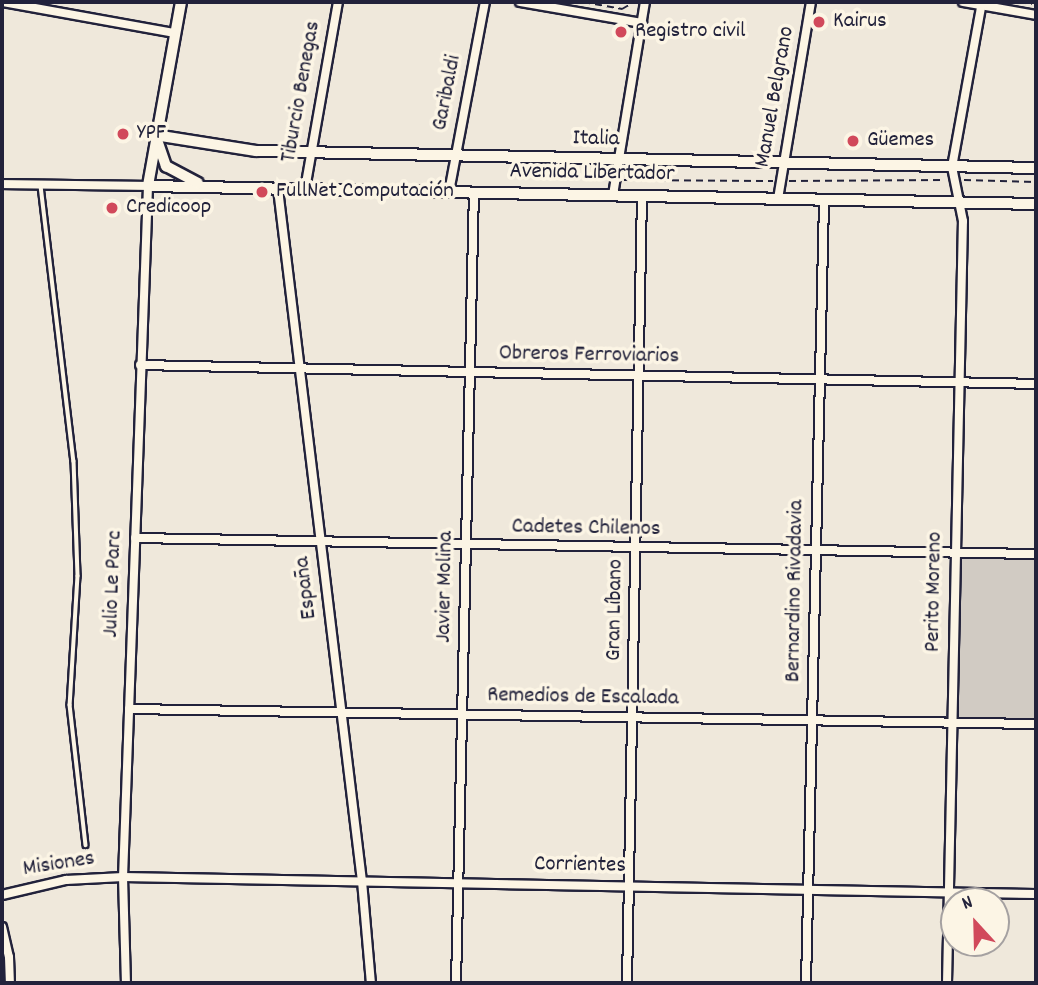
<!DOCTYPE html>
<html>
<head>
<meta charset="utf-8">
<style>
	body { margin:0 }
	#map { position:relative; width:1038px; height:985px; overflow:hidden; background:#efe8db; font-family:Dekko,sans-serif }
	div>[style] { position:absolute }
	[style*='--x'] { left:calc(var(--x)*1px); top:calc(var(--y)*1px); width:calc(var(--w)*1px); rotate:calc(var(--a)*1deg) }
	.green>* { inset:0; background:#d1cbc3 }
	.path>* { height:2px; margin-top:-1px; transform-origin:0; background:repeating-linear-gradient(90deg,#22223b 0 7px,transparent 0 12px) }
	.roads { filter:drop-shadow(2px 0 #22223b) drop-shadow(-2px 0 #22223b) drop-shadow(0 2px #22223b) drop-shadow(0 -2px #22223b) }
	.service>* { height:3.5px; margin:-1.75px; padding:0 1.75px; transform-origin:1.75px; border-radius:1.75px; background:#fcf5e5 }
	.minor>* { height:8px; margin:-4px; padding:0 4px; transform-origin:4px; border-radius:4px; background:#fcf5e5 }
	.tertiary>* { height:10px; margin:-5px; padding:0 5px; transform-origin:5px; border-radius:5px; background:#fcf5e5 }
	.secondary>* { height:10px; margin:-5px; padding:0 5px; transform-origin:5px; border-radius:5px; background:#fcf5e5 }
	.dots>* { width:19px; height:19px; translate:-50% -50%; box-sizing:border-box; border:4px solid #fcf5e5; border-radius:50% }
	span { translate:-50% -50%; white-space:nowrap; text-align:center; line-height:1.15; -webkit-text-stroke:7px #fcf5e5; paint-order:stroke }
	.poi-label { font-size:23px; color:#22223b }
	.left { translate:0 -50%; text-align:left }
	.street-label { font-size:23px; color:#22223b }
	.frame { position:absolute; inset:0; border:4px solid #22223b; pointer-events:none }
	.north { position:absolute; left:940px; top:887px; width:70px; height:70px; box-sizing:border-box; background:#fcf5e5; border:2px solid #a5a1a1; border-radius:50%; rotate:338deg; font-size:19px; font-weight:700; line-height:28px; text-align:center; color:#22223b }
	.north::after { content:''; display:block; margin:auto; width:24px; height:32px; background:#d1495b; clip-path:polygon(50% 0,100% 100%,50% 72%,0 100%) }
</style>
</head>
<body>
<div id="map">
	<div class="green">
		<i style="clip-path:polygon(955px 553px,1036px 554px,1036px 724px,953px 722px)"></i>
	</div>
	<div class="path">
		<i style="--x:583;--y:2;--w:40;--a:10"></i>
		<i style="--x:622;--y:9;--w:14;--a:-30"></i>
		<i style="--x:1019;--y:2;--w:13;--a:9"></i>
		<i style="--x:560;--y:178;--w:45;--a:2.5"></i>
		<i style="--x:624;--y:180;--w:149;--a:0.4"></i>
		<i style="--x:964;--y:180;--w:72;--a:1.6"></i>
		<i style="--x:789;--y:181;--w:155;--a:-0.4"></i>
	</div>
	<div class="roads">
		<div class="service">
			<i style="--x:41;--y:186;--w:277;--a:83.2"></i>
			<i style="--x:74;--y:461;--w:115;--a:88"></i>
			<i style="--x:78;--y:576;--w:129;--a:93.5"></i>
			<i style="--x:70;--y:705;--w:141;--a:83.5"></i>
		</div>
		<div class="minor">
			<i style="--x:2;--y:2;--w:176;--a:10.2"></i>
			<i style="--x:520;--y:2;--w:124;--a:9.8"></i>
			<i style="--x:963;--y:2;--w:74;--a:10.1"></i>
			<i style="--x:2;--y:184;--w:146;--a:0.8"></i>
			<i style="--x:148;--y:186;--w:691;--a:92.07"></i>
			<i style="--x:123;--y:877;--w:106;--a:88.4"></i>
			<i style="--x:278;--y:189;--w:697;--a:83.08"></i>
			<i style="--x:362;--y:881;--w:102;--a:85"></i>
			<i style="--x:305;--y:189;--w:190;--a:-80"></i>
			<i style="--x:449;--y:192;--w:193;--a:-79.3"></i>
			<i style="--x:613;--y:195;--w:196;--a:-80.6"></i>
			<i style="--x:778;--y:199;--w:200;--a:-80.5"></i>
			<i style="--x:140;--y:365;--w:896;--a:1.21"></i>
			<i style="--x:135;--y:538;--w:901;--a:1.02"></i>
			<i style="--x:129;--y:709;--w:907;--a:0.95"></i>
			<i style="--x:2;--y:895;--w:66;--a:-13.2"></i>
			<i style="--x:66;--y:880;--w:57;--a:-3"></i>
			<i style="--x:123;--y:877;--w:913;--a:1.07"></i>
			<i style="--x:2;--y:927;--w:31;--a:77"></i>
			<i style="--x:9;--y:957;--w:26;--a:88"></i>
			<i style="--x:456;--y:983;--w:791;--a:-88.7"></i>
			<i style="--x:627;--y:983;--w:787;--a:-88.91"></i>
			<i style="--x:806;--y:983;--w:783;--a:-88.68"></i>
			<i style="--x:947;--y:983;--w:762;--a:-88.8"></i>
			<i style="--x:963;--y:221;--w:55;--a:-101.5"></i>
			<i style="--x:952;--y:167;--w:168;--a:-79.7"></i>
		</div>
		<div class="tertiary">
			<i style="--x:155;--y:135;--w:102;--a:9"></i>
			<i style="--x:256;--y:151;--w:780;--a:1.25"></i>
		</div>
		<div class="secondary">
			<i style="--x:181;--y:2;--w:187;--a:100.2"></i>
			<i style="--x:148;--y:186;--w:888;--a:1.16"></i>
			<i style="--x:157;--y:140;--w:28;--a:71"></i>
			<i style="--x:166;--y:166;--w:36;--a:28"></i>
		</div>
	</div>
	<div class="dots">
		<i style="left:819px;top:22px;background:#d1495b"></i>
		<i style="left:621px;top:32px;background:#d1495b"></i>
		<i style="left:123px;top:134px;background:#d1495b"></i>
		<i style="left:853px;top:141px;background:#d1495b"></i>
		<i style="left:262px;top:192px;background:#d1495b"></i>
		<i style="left:112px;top:208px;background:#d1495b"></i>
	</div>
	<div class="poi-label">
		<span class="left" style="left:833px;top:22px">Kairus</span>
		<span class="left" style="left:635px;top:32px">Registro civil</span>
		<span class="left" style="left:137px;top:134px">YPF</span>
		<span class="left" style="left:867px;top:141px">Güemes</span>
		<span class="left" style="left:276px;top:192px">FullNet Computación</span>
		<span class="left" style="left:126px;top:208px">Credicoop</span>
	</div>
	<div class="street-label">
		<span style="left:302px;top:92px;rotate:-80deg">Tiburcio Benegas</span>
		<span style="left:448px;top:93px;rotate:-79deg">Garibaldi</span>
		<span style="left:776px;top:97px;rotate:-80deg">Manuel Belgrano</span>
		<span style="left:596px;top:140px;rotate:1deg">Italia</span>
		<span style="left:592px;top:174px;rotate:1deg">Avenida Libertador</span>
		<span style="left:589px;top:356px;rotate:1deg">Obreros Ferroviarios</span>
		<span style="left:586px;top:529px;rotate:1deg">Cadetes Chilenos</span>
		<span style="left:114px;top:584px;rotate:-88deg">Julio Le Parc</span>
		<span style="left:446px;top:587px;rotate:-89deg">Javier Molina</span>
		<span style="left:307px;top:588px;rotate:-97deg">España</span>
		<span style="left:796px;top:591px;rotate:-89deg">Bernardino Rivadavia</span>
		<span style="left:935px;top:592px;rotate:-89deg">Perito Moreno</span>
		<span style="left:616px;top:610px;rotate:-89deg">Gran Líbano</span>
		<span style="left:583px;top:698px;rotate:1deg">Remedios de Escalada</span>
		<span style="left:59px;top:865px;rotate:-9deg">Misiones</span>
		<span style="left:580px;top:866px;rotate:1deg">Corrientes</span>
	</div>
	<div class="frame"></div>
	<div class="north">N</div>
</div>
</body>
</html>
